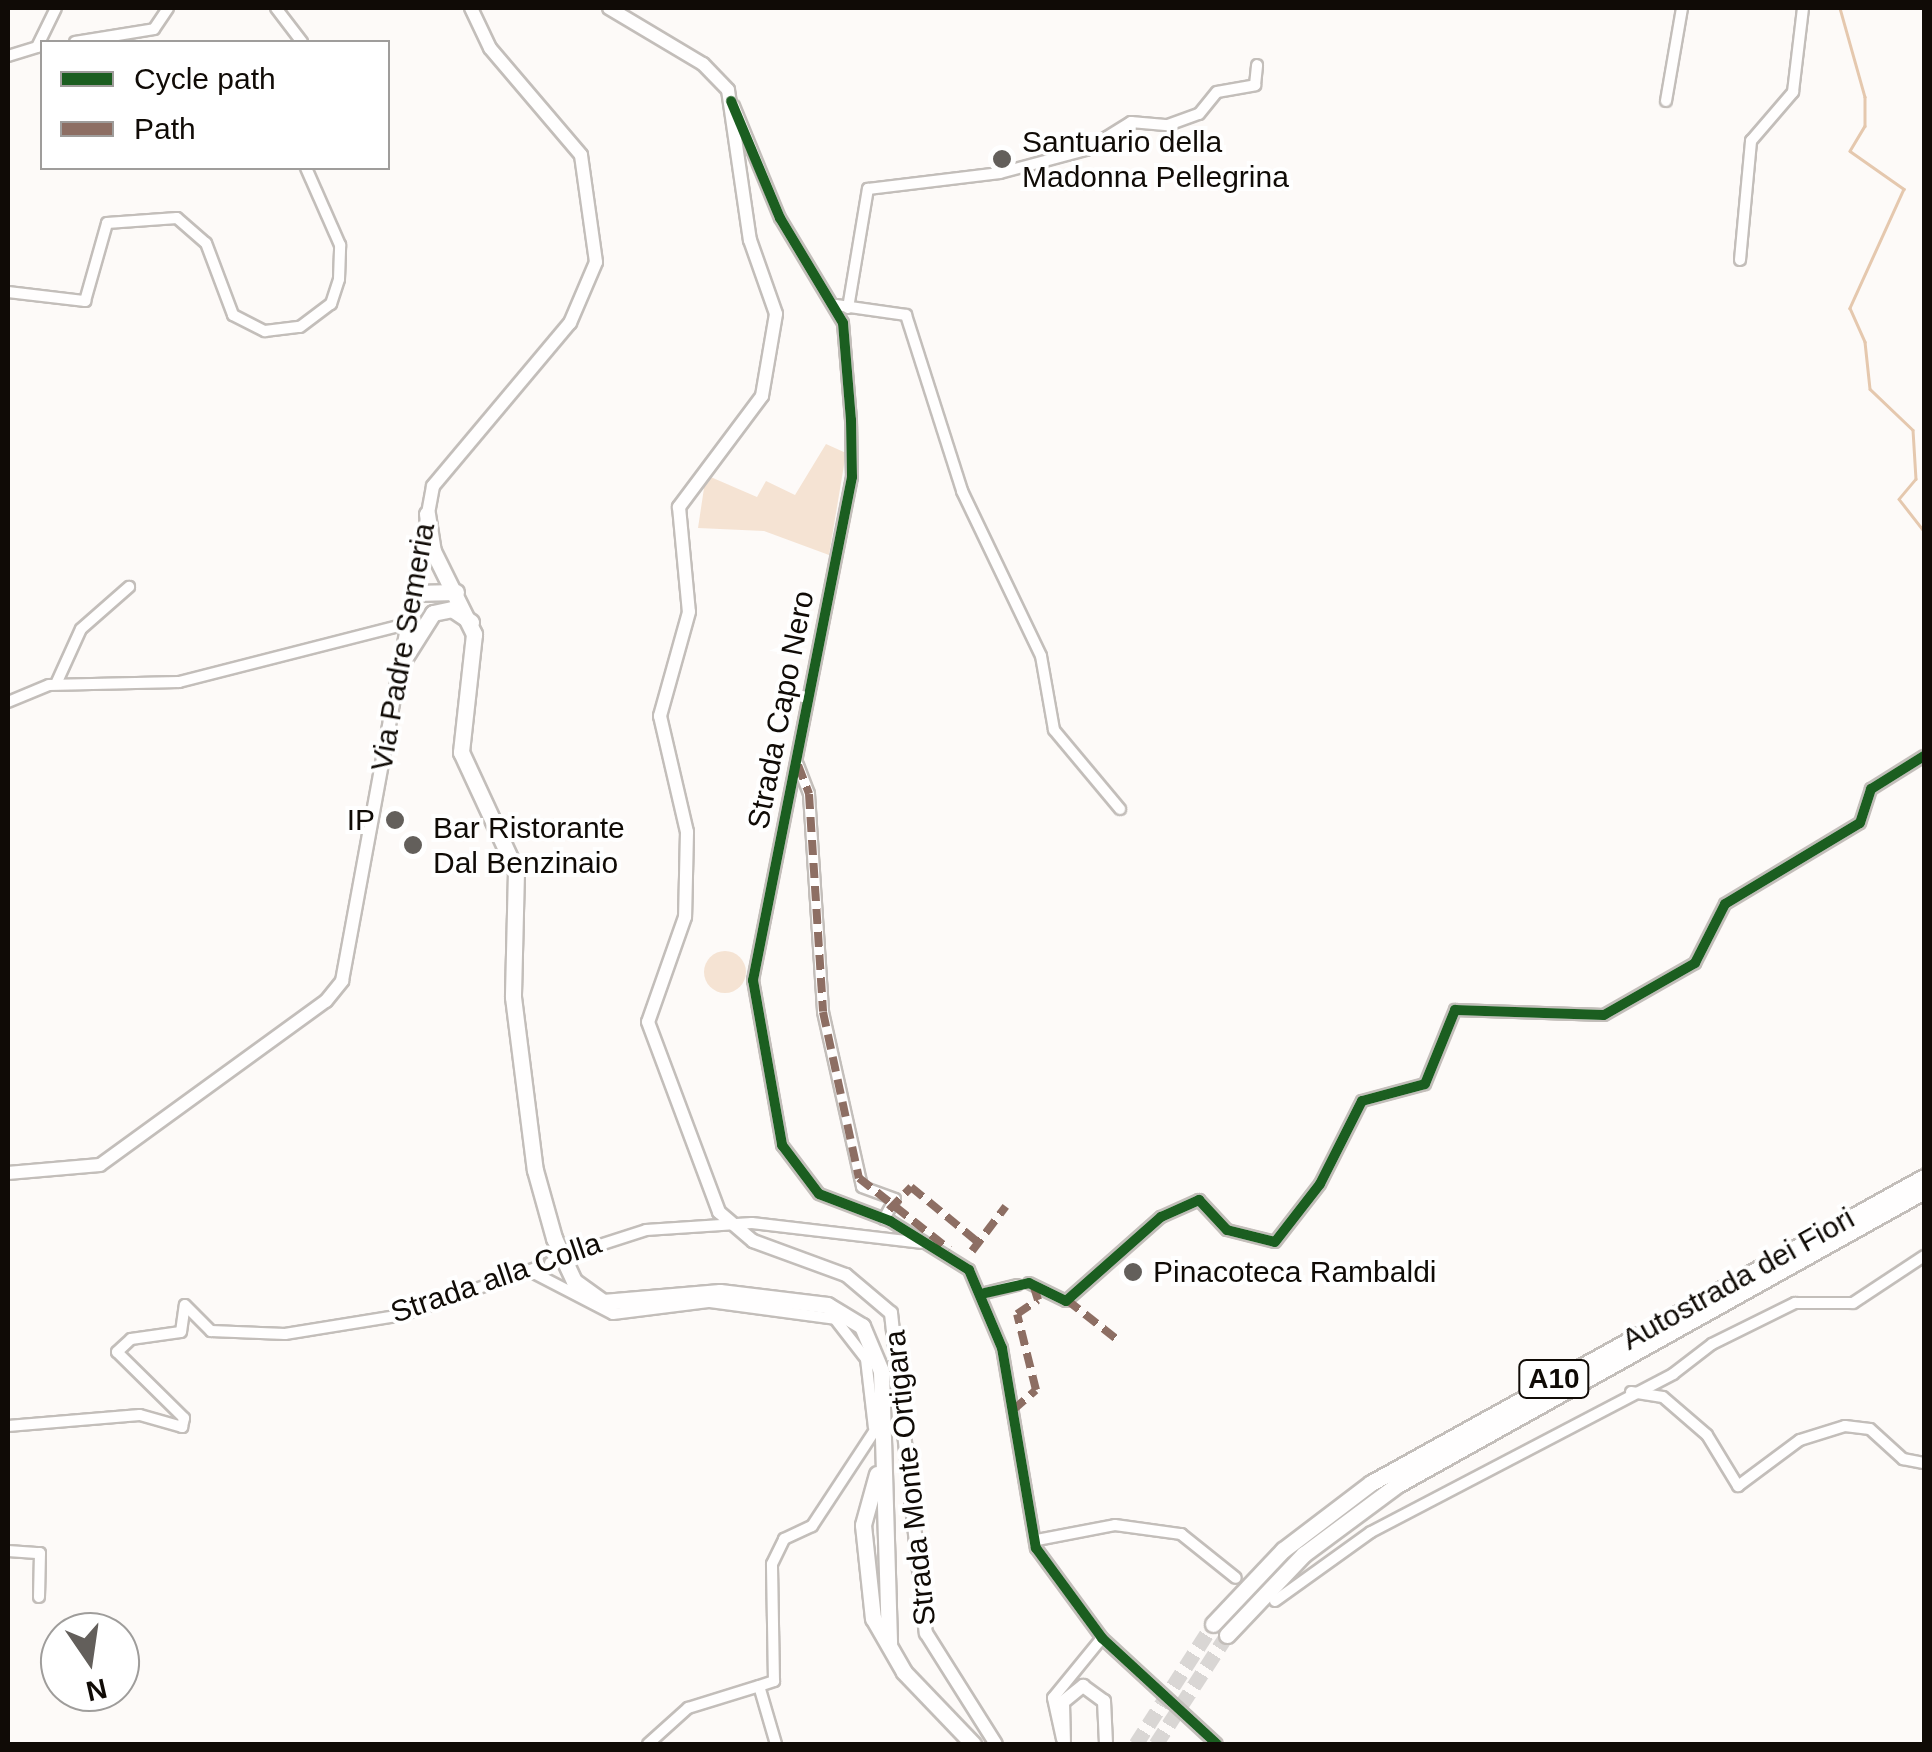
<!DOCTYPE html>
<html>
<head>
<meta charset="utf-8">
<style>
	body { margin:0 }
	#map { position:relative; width:1932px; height:1752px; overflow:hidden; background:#fdfaf8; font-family:Helvetica,sans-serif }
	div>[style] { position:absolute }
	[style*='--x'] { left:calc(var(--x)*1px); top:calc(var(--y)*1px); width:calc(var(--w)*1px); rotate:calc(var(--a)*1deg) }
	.green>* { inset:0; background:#f5e3d3 }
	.round { border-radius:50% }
	.stream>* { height:2.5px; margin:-1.25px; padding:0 1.25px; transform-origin:1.25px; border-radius:1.25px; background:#e5c8ae }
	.highway-tunnel>* { height:15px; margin-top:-7.5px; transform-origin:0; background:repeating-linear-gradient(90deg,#d9d6d4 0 15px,transparent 0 23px) }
	.roads { filter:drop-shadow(2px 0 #c3beba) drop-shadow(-2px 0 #c3beba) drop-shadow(0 2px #c3beba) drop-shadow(0 -2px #c3beba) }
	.minor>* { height:10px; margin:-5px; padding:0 5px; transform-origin:5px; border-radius:5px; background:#fffefe }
	.major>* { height:12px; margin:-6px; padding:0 6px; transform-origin:6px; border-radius:6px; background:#fffefe }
	.highway>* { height:15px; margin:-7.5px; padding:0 7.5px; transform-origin:7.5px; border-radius:7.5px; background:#fffefe }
	.bridges { filter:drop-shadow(2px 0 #c3beba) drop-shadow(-2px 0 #c3beba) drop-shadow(0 2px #c3beba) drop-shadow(0 -2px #c3beba) }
	.minor-bridge>* { height:10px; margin:-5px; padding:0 5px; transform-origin:5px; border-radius:5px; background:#fffefe }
	.quiet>* { height:8px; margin-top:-4px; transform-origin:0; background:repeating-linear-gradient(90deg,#8d6e63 0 15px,transparent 0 23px) }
	.cycleway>* { height:10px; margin:-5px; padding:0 5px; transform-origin:5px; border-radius:5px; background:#1b5e20 }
	.dots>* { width:28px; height:28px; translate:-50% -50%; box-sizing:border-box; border:5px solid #fff; border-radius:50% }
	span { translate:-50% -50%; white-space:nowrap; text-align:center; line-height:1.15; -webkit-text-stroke:8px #fff; paint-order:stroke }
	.shield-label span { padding:2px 8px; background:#fff; border:2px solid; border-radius:8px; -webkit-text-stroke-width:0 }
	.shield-label { font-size:28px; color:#100b06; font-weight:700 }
	.poi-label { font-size:30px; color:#100b06 }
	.left { translate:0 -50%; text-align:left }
	.right { translate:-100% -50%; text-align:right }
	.street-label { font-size:30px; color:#100b06 }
	.frame { position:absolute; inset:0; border:10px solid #100b06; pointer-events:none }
	.legend { position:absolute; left:40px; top:40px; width:350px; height:130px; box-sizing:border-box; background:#fff; border:2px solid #9f9d9b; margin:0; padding:12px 18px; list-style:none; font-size:30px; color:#100b06 }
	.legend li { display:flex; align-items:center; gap:20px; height:50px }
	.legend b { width:50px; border:2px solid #9f9d9b }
	.north { position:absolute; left:40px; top:1612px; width:100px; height:100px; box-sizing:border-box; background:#fff; border:2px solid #9f9d9b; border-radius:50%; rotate:167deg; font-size:28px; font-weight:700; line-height:40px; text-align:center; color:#100b06 }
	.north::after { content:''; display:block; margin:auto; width:35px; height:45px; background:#635f5b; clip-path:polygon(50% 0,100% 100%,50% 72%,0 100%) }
</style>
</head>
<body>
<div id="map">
	<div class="green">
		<i style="clip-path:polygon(826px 444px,846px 453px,829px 555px,764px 531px,698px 528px,706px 475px,757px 497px,766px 481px,795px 495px)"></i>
		<i class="round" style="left:704px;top:951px;width:42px;height:42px"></i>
	</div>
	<div class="stream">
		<i style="--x:1840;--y:8;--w:92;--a:74.3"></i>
		<i style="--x:1865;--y:97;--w:29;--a:90"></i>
		<i style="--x:1865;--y:126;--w:29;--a:121"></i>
		<i style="--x:1850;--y:151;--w:66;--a:35.1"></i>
		<i style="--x:1904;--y:189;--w:131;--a:114.4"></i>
		<i style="--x:1850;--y:308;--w:37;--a:66"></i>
		<i style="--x:1865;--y:342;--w:47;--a:83.9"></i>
		<i style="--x:1870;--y:389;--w:59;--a:43.6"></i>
		<i style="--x:1913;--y:430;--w:49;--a:86.5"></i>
		<i style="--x:1916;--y:479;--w:26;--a:130"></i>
		<i style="--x:1899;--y:499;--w:41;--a:52"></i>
	</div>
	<div class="highway-tunnel">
		<i style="--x:1136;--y:1744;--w:143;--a:-57.3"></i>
		<i style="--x:1156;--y:1744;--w:130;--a:-56.9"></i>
	</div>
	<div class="roads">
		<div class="minor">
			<i style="--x:276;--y:8;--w:43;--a:52.6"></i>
			<i style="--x:75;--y:42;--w:80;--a:-9.3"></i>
			<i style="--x:154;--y:29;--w:25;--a:-56"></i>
			<i style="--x:37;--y:47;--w:43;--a:-64"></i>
			<i style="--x:8;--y:56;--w:34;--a:-17"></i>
			<i style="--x:1666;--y:101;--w:94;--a:-80.2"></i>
			<i style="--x:734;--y:106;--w:121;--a:67.7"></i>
			<i style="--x:780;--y:218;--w:122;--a:59"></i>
			<i style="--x:843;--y:323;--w:97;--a:85.3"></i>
			<i style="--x:851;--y:420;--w:57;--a:89"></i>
			<i style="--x:852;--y:477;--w:513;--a:101.13"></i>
			<i style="--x:753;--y:980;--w:168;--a:80"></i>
			<i style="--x:782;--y:1145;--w:61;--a:52.9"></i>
			<i style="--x:819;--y:1194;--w:76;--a:20.8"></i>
			<i style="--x:890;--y:1221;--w:93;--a:31.8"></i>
			<i style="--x:969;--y:1270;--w:85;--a:67.1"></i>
			<i style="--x:1002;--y:1348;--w:203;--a:80.4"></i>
			<i style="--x:1036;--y:1548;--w:112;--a:53.7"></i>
			<i style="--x:1102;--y:1638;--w:156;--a:42.7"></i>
			<i style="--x:1740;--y:260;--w:120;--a:-84.7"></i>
			<i style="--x:1751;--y:141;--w:65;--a:-49.4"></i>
			<i style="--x:1793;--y:92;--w:85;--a:-83.2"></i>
			<i style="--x:8;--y:292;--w:78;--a:6.7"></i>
			<i style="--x:85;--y:301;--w:81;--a:-74.2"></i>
			<i style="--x:107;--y:223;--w:70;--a:-4.1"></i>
			<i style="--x:177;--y:218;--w:38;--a:41"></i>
			<i style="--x:206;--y:243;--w:77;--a:69.4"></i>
			<i style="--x:233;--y:315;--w:36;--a:27"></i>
			<i style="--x:265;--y:331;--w:35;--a:-7"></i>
			<i style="--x:300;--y:327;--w:39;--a:-37"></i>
			<i style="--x:331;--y:304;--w:26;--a:-72"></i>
			<i style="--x:339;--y:279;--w:34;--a:-88"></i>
			<i style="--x:340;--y:245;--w:84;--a:-113.8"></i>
			<i style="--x:836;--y:305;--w:71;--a:8.1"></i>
			<i style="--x:906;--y:315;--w:185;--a:72.3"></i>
			<i style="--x:962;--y:491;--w:183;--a:64.4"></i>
			<i style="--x:1041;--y:656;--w:75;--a:80"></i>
			<i style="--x:1054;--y:730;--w:103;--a:50.1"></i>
			<i style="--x:848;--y:308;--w:121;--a:-80.5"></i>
			<i style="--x:868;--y:189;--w:133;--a:-6.9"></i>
			<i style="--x:1000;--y:173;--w:89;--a:-15"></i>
			<i style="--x:1086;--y:150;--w:53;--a:-31.9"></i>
			<i style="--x:1131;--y:122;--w:37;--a:5"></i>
			<i style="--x:1168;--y:125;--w:33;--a:-20"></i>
			<i style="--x:1199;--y:114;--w:28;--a:-51"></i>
			<i style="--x:1217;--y:92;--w:39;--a:-10"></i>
			<i style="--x:1255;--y:85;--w:20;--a:-84"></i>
			<i style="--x:56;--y:684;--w:60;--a:-65.6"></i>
			<i style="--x:81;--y:629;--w:64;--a:-41.2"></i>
			<i style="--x:8;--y:702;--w:44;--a:-22.5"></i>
			<i style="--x:49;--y:685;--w:130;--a:-1.3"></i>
			<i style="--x:179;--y:682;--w:223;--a:-14.3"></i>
			<i style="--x:798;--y:765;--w:31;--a:69"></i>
			<i style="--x:809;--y:794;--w:218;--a:86.3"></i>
			<i style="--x:823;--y:1012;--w:179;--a:77.4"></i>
			<i style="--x:862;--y:1187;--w:35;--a:20"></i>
			<i style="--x:895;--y:1199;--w:23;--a:119"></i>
			<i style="--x:578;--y:1252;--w:71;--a:-17.9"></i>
			<i style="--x:646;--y:1230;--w:106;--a:-3.8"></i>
			<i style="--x:752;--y:1223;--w:170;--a:6.7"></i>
			<i style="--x:530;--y:1271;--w:93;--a:27.4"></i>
			<i style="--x:613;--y:1314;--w:98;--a:-7.1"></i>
			<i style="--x:710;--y:1302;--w:126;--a:7.7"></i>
			<i style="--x:835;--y:1319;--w:51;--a:52.2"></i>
			<i style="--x:866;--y:1359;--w:69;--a:83.4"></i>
			<i style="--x:1029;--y:1283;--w:41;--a:25.9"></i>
			<i style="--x:1066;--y:1301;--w:127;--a:-41.5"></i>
			<i style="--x:1161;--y:1217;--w:42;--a:-24.1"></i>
			<i style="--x:1199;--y:1200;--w:41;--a:47"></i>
			<i style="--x:1227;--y:1230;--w:49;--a:14"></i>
			<i style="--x:1275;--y:1242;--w:73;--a:-52.2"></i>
			<i style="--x:1320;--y:1184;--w:93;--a:-63.2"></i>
			<i style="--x:1362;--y:1101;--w:65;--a:-15.1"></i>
			<i style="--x:1425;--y:1084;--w:80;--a:-67.9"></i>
			<i style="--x:1455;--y:1010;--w:149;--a:1.9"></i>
			<i style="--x:1604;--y:1015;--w:105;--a:-29.7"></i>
			<i style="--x:1695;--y:963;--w:66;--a:-63"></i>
			<i style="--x:1725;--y:904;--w:157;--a:-31"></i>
			<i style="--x:1860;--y:823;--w:36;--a:-72"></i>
			<i style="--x:1871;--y:789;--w:62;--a:-31.9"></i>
			<i style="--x:985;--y:1293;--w:33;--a:-14"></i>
			<i style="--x:1631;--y:1392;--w:32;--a:9"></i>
			<i style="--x:1663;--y:1397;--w:58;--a:40.8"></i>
			<i style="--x:1707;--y:1435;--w:60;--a:58.7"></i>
			<i style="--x:1738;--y:1486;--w:77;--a:-36.6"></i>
			<i style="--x:1800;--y:1440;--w:47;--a:-17.3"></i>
			<i style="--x:1845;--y:1426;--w:25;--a:7"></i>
			<i style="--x:1870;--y:1429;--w:45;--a:42.3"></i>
			<i style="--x:1903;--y:1459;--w:21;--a:11"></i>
			<i style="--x:8;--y:1426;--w:132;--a:-4.8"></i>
			<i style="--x:140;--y:1415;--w:44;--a:15.9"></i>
			<i style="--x:182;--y:1427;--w:9;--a:-77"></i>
			<i style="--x:184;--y:1418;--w:94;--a:-135.4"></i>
			<i style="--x:117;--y:1352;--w:19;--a:-43"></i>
			<i style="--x:131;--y:1339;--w:50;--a:-8"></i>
			<i style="--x:181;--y:1332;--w:27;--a:-82"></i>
			<i style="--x:185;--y:1305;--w:37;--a:45"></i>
			<i style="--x:211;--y:1331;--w:74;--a:2.3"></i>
			<i style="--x:285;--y:1334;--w:119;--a:-9.2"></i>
			<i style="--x:402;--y:1315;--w:157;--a:-19.4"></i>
			<i style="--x:1037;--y:1540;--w:79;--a:-10.9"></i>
			<i style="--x:1115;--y:1525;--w:67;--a:7.8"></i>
			<i style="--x:1181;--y:1534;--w:70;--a:38.7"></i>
			<i style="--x:8;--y:1551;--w:32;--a:4"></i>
			<i style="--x:40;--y:1553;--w:44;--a:91.3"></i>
			<i style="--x:1275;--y:1601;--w:118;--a:-35.7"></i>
			<i style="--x:1371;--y:1532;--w:341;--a:-27.6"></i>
			<i style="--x:1673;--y:1374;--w:49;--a:-37.6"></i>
			<i style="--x:1712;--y:1344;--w:93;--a:-26.3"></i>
			<i style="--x:1795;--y:1303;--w:58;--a:0"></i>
			<i style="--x:1853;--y:1303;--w:85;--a:-33.5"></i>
			<i style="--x:1062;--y:1739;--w:42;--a:-102.4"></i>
			<i style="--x:1053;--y:1698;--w:77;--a:-50.8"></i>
			<i style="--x:648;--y:1744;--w:54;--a:-42"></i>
			<i style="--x:688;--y:1708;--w:74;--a:-17.2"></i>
			<i style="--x:776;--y:1744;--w:60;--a:-106.3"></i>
			<i style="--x:759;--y:1686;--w:16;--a:-18"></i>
			<i style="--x:774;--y:1681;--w:117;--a:-91"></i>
			<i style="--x:772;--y:1564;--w:28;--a:-64"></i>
			<i style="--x:784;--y:1539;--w:31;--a:-25"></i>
			<i style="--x:812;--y:1526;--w:118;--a:-56.7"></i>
		</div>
		<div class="major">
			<i style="--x:609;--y:8;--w:109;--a:30.8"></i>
			<i style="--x:703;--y:64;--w:36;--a:46"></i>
			<i style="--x:728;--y:90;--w:152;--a:81.7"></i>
			<i style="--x:750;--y:240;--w:78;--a:70.6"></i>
			<i style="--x:776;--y:314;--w:83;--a:99.7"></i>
			<i style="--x:762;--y:396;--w:139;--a:126.8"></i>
			<i style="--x:679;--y:507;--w:105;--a:84.6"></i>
			<i style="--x:689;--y:612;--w:108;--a:105.6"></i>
			<i style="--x:660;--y:716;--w:119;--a:76.9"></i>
			<i style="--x:687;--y:832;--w:85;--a:91.3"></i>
			<i style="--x:685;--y:917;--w:111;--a:109.4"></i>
			<i style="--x:648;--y:1022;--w:203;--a:69.5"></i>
			<i style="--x:719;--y:1212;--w:45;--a:40.5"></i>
			<i style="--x:753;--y:1241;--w:99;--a:20.1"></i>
			<i style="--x:846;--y:1275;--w:59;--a:40.2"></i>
			<i style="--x:891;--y:1313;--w:322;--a:83.8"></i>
			<i style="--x:926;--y:1633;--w:131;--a:57.8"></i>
			<i style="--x:8;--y:1173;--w:92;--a:-5"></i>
			<i style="--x:100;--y:1165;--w:279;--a:-36"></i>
			<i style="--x:326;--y:1001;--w:26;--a:-51"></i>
			<i style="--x:342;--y:981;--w:503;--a:-79.58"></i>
			<i style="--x:433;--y:486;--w:213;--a:-50"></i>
			<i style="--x:570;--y:323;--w:66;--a:-66.9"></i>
			<i style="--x:596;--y:262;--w:108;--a:-98"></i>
			<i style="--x:581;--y:155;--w:140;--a:-130.4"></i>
			<i style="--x:490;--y:48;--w:44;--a:-115.4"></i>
			<i style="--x:1064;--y:1744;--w:42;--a:-91.4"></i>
			<i style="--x:1063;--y:1702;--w:26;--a:-39"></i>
			<i style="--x:1083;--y:1686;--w:26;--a:36"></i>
			<i style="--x:1104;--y:1701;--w:43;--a:87.3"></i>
		</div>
		<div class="highway">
			<i style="--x:427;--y:514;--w:37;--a:81"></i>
			<i style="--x:433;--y:551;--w:93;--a:63.7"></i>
			<i style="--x:474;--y:634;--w:119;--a:96.3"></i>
			<i style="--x:461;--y:752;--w:131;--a:65.2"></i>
			<i style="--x:516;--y:871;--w:126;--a:91.4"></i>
			<i style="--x:513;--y:997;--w:174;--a:82.8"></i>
			<i style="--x:535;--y:1170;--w:71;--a:74.4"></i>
			<i style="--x:554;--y:1238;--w:47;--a:65.1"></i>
			<i style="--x:574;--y:1281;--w:36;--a:36"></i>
			<i style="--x:603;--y:1302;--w:117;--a:-4.9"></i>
			<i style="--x:720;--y:1292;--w:108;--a:6.9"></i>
			<i style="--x:827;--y:1305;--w:41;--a:31"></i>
			<i style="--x:862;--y:1326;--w:49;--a:67.1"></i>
			<i style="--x:881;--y:1371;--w:273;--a:88.3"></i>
			<i style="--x:414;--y:593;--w:42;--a:-1.4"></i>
			<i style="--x:402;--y:662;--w:58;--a:-57.7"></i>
			<i style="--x:433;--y:613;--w:19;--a:-12"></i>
			<i style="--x:452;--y:609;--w:23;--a:34"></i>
			<i style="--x:877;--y:1474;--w:53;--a:105.4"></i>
			<i style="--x:863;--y:1525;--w:94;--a:83.9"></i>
			<i style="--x:873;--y:1618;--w:62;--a:60.1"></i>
			<i style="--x:904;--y:1672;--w:100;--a:46.2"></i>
			<i style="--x:1213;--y:1624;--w:102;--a:-46.6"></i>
			<i style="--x:1283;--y:1550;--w:111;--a:-37.3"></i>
			<i style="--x:1371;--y:1483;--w:632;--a:-28.96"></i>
			<i style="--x:1227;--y:1635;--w:112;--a:-46.5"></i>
			<i style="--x:1304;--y:1554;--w:116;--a:-36.6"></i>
			<i style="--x:1397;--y:1485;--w:603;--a:-29.16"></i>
		</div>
	</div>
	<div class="bridges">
		<div class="minor-bridge">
			<i style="--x:550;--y:1263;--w:30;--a:-21"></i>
		</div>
	</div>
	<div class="quiet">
		<i style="--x:798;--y:765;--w:31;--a:69"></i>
		<i style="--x:809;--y:794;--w:218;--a:86.3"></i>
		<i style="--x:823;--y:1012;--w:170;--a:77.8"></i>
		<i style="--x:859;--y:1178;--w:115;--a:38.3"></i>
		<i style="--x:889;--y:1210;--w:32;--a:-46"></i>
		<i style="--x:911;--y:1187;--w:88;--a:39.5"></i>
		<i style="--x:972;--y:1251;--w:56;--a:-52.9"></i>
		<i style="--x:1067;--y:1300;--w:66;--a:38.3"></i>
		<i style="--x:1013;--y:1410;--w:30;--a:-41"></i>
		<i style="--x:1036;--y:1390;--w:78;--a:-104"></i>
		<i style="--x:1017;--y:1314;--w:25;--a:-34"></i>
		<i style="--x:1038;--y:1300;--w:17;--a:-107"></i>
	</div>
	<div class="cycleway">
		<i style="--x:731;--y:101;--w:127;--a:67.3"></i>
		<i style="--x:780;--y:218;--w:122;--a:59"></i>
		<i style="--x:843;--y:323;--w:97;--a:85.3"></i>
		<i style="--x:851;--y:420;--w:57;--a:89"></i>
		<i style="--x:852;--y:477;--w:513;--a:101.13"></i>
		<i style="--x:753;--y:980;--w:168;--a:80"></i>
		<i style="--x:782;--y:1145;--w:61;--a:52.9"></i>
		<i style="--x:819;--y:1194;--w:76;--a:20.8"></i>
		<i style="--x:890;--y:1221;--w:93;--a:31.8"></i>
		<i style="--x:969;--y:1270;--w:85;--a:67.1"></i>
		<i style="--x:1002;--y:1348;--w:203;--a:80.4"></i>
		<i style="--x:1036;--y:1548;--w:112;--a:53.7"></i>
		<i style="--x:1102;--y:1638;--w:156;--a:42.7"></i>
		<i style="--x:985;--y:1293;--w:45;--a:-12.8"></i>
		<i style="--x:1029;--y:1283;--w:41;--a:25.9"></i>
		<i style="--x:1066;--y:1301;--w:127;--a:-41.5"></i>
		<i style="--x:1161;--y:1217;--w:42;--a:-24.1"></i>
		<i style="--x:1199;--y:1200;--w:41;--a:47"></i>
		<i style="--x:1227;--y:1230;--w:49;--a:14"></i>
		<i style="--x:1275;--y:1242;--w:73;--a:-52.2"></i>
		<i style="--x:1320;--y:1184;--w:93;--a:-63.2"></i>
		<i style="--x:1362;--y:1101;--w:65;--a:-15.1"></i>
		<i style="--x:1425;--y:1084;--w:80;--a:-67.9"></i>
		<i style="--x:1455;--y:1010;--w:149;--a:1.9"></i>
		<i style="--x:1604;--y:1015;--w:105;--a:-29.7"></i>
		<i style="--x:1695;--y:963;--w:66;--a:-63"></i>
		<i style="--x:1725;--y:904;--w:157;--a:-31"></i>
		<i style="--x:1860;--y:823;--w:36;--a:-72"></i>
		<i style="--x:1871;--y:789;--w:62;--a:-31.9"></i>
	</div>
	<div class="dots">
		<i style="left:1002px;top:159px;background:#635f5b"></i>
		<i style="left:395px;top:820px;background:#635f5b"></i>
		<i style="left:413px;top:845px;background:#635f5b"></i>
		<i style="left:1133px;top:1272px;background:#635f5b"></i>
	</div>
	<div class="shield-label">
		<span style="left:1554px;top:1379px">A10</span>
	</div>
	<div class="poi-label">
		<span class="left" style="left:1022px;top:159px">Santuario della<br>Madonna Pellegrina</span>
		<span class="right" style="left:375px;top:820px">IP</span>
		<span class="left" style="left:433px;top:845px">Bar Ristorante<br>Dal Benzinaio</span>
		<span class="left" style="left:1153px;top:1272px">Pinacoteca Rambaldi</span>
	</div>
	<div class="street-label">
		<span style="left:403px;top:647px;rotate:-80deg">Via Padre Semeria</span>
		<span style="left:781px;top:710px;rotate:-79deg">Strada Capo Nero</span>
		<span style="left:496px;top:1278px;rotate:-19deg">Strada alla Colla</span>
		<span style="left:1738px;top:1279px;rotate:-29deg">Autostrada dei Fiori</span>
		<span style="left:910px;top:1478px;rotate:-96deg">Strada Monte Ortigara</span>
	</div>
	<div class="frame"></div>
	<ul class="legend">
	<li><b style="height:12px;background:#1b5e20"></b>Cycle path</li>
	<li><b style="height:12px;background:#8d6e63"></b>Path</li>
	</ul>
	<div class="north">N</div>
</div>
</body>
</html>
